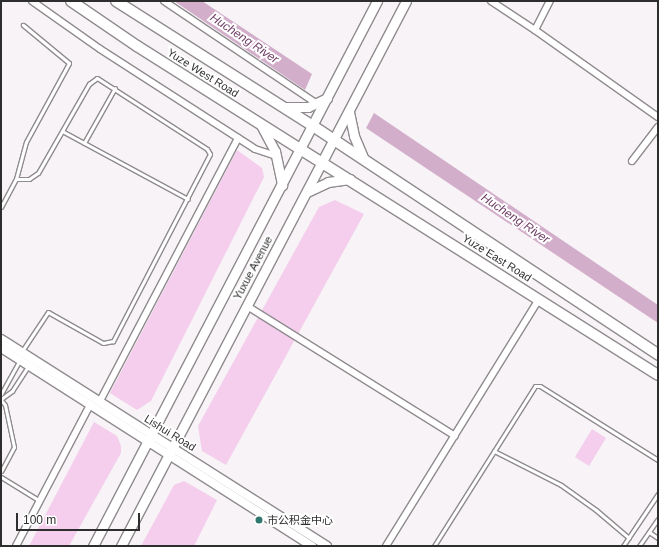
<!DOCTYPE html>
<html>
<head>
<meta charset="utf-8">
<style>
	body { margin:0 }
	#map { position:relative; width:659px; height:547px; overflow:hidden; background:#f7f3f6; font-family:Helvetica,"Noto Sans SC",sans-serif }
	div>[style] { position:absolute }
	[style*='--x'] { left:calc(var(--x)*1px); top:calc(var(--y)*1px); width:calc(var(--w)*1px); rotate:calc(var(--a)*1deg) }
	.green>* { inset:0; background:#f4ceec }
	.water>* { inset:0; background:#d2aecb }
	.roads { filter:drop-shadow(1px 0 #8f8b8e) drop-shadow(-1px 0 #8f8b8e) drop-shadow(0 1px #8f8b8e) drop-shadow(0 -1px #8f8b8e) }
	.service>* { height:3px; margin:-1.5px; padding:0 1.5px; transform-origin:1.5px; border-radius:1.5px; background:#fff }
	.minor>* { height:6px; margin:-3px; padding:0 3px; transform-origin:3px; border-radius:3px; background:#fff }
	.tertiary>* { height:8px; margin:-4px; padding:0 4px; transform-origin:4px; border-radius:4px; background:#fff }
	.secondary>* { height:9px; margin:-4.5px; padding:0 4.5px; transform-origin:4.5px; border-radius:4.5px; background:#fff }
	.primary>* { height:10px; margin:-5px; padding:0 5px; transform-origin:5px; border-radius:5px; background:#fff }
	.dots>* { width:11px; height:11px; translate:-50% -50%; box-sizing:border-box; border:2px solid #fff; border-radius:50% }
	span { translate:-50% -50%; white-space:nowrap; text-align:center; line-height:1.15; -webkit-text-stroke:4px #fff; paint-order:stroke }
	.street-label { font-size:11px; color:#2f2e2f }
	.poi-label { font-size:11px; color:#2f2e2f }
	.left { translate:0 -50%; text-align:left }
	.water-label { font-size:12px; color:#704068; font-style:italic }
	.frame { position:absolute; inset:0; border:2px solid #2f2e2f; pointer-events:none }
	.scale { position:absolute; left:16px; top:513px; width:124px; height:18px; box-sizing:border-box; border:2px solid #2f2e2f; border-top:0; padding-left:5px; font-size:12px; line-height:14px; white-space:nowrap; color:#2f2e2f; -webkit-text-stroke:3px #fff; paint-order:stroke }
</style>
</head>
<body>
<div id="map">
	<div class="green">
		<i style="clip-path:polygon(237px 150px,262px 168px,264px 177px,151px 401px,137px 410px,110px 393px)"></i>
		<i style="clip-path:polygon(335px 200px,364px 214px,226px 465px,202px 451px,198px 426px,319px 207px)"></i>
		<i style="clip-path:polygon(94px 422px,117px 436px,121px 446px,121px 453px,69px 546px,29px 546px)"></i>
		<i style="clip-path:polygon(592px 429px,606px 438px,589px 466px,575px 457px)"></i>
		<i style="clip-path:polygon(184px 481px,217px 500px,194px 546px,141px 546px,174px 485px)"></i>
	</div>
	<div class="water">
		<i style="clip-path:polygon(174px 1px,202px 1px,312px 74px,305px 90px)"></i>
		<i style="clip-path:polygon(374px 113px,658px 305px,658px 323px,366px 128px)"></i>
	</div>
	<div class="roads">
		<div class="service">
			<i style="--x:62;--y:131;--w:143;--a:28.4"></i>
			<i style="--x:84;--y:143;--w:63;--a:-60.6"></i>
			<i style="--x:16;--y:179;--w:13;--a:0"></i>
			<i style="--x:29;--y:179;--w:11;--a:-34"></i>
			<i style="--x:38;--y:173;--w:103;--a:-60.2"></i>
			<i style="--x:89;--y:84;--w:10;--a:-37"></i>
			<i style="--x:97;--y:78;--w:131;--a:32.8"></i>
			<i style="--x:207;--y:149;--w:6;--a:59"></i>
			<i style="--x:210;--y:154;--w:211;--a:117.4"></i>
			<i style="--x:113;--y:341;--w:10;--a:169"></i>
			<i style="--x:103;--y:343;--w:63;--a:-150.6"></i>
			<i style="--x:48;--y:312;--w:47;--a:123.7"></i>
			<i style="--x:1;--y:207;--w:32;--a:-62"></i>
			<i style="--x:16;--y:179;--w:38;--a:-75"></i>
			<i style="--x:26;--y:142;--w:90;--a:-61.4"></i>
			<i style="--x:69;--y:63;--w:60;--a:-140.4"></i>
			<i style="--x:1;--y:394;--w:37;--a:-61"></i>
			<i style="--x:1;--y:399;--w:14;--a:-36"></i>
			<i style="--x:12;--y:391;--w:30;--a:-57"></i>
			<i style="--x:1;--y:400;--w:6;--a:51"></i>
			<i style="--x:5;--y:405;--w:43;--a:77.9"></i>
			<i style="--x:14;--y:447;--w:27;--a:118"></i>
			<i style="--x:494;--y:451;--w:75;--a:26.9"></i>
			<i style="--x:561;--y:485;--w:43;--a:35.5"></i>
			<i style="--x:596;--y:510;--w:43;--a:40.3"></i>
			<i style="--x:1;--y:477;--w:46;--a:31.6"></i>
			<i style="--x:649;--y:532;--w:11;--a:34"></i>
			<i style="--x:434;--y:546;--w:189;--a:-57.7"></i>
			<i style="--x:535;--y:386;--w:5;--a:0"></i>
			<i style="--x:540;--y:386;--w:139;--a:32.1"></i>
			<i style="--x:623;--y:546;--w:63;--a:-56.1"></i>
			<i style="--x:639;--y:546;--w:33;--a:-55"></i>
		</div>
		<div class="minor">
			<i style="--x:32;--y:1;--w:83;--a:35.2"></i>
			<i style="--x:100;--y:49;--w:184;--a:32.8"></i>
			<i style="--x:255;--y:149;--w:22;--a:18"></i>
			<i style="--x:164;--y:1;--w:184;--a:33.9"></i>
			<i style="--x:491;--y:1;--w:53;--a:33.4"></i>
			<i style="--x:535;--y:30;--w:33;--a:-63"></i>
			<i style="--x:535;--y:30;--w:151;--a:35.3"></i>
			<i style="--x:632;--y:161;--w:43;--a:-52.6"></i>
			<i style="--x:247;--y:306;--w:245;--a:32"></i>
			<i style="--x:100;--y:401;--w:297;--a:-62.3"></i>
			<i style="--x:16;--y:546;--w:159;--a:-62.3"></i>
			<i style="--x:386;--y:546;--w:291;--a:-58.2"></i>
		</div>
		<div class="tertiary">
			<i style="--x:1;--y:339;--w:386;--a:32.4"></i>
			<i style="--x:1;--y:348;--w:369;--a:32.5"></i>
		</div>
		<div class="secondary">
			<i style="--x:285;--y:107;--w:23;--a:0"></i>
			<i style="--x:308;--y:107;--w:21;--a:-25"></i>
			<i style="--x:349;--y:112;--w:25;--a:78"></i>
			<i style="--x:354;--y:136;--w:26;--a:67"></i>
			<i style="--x:261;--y:125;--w:30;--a:62"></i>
			<i style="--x:275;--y:151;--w:35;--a:78"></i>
			<i style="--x:307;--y:192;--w:23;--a:-25"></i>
			<i style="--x:328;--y:182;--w:22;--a:-8"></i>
			<i style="--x:93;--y:546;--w:615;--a:-62.48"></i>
			<i style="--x:121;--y:546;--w:615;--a:-62.39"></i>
		</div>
		<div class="primary">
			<i style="--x:71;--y:1;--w:80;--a:34.3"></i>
			<i style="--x:137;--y:46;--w:616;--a:32.27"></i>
			<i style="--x:116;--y:1;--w:233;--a:32.4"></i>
			<i style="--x:313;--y:126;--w:414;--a:33.5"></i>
		</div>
	</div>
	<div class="dots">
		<i style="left:259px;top:520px;background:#31776d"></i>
	</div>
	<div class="street-label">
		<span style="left:203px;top:73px;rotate:32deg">Yuze West Road</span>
		<span style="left:497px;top:258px;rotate:32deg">Yuze East Road</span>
		<span style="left:253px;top:268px;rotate:-62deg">Yuxue Avenue</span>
		<span style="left:170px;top:433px;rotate:32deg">Lishui Road</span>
	</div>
	<div class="poi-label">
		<span class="left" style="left:267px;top:520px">市公积金中心</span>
	</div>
	<div class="water-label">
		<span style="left:244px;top:39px;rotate:34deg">Hucheng River</span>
		<span style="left:515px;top:219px;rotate:34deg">Hucheng River</span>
	</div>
	<div class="frame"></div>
	<div class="scale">100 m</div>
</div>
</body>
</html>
